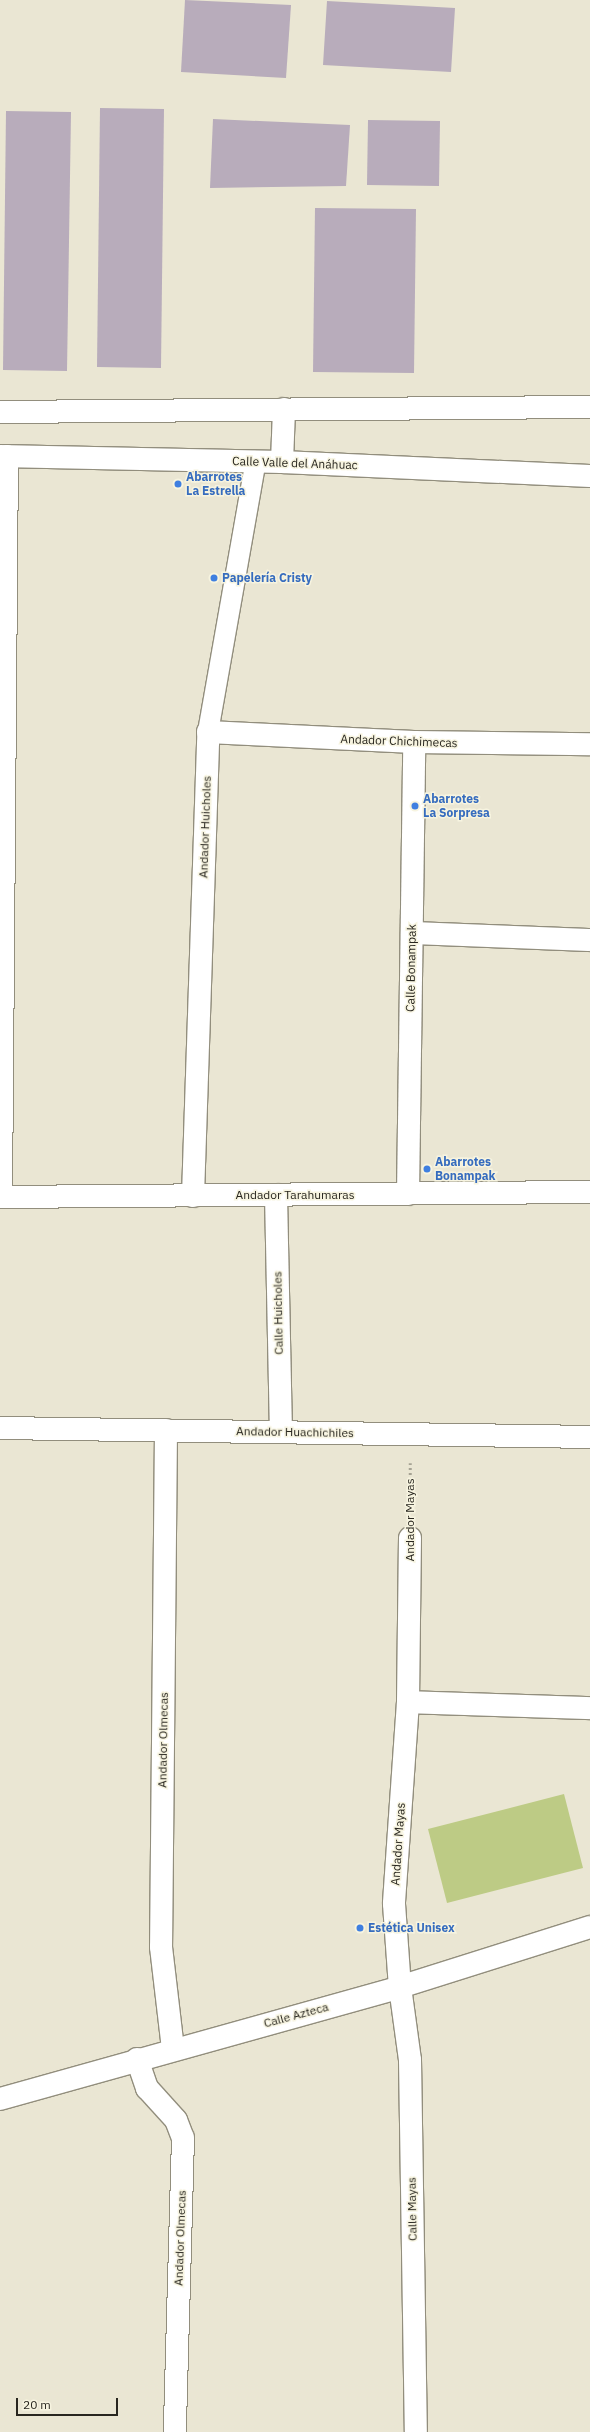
<!DOCTYPE html>
<html>
<head>
<meta charset="utf-8">
<style>
	body { margin:0 }
	#map { position:relative; width:590px; height:2432px; overflow:hidden; background:#eae6d3; font-family:"IBM Plex Sans",sans-serif }
	div>[style] { position:absolute }
	[style*='--x'] { left:calc(var(--x)*1px); top:calc(var(--y)*1px); width:calc(var(--w)*1px); rotate:calc(var(--a)*1deg) }
	.green>* { inset:0; background:#bdcb85 }
	.building>* { inset:0; background:#b8acbb }
	.path>* { height:2.5px; margin-top:-1.25px; transform-origin:0; background:repeating-linear-gradient(90deg,#a6a394 0 2px,transparent 0 5px) }
	.roads { filter:drop-shadow(1px 0 #928e7d) drop-shadow(-1px 0 #928e7d) drop-shadow(0 1px #928e7d) drop-shadow(0 -1px #928e7d) }
	.lane>* { height:20px; margin:-10px; padding:0 10px; transform-origin:10px; border-radius:10px; background:#fff }
	.street>* { height:22px; margin:-11px; padding:0 11px; transform-origin:11px; border-radius:11px; background:#fff }
	.secondary>* { height:22px; margin:-11px; padding:0 11px; transform-origin:11px; border-radius:11px; background:#fff }
	.dots>* { width:11px; height:11px; translate:-50% -50%; box-sizing:border-box; border:2px solid #f7f4e0; border-radius:50% }
	span { translate:-50% -50%; white-space:nowrap; text-align:center; line-height:1.15; -webkit-text-stroke:3px #f7f4e0; paint-order:stroke }
	.street-label { font-size:12px; color:#28261f }
	.shop-label { font-size:12px; color:#366cbe; font-weight:700 }
	.left { translate:0 -50%; text-align:left }
	.scale { position:absolute; left:16px; top:2398px; width:102px; height:18px; box-sizing:border-box; border:2px solid #28261f; border-top:0; padding-left:5px; font-size:12px; line-height:14px; white-space:nowrap; color:#28261f; -webkit-text-stroke:3px #f7f4e0; paint-order:stroke }
</style>
</head>
<body>
<div id="map">
	<div class="green">
		<i style="clip-path:polygon(564px 1794px,583px 1868px,447px 1903px,428px 1829px)"></i>
	</div>
	<div class="building">
		<i style="clip-path:polygon(185px 0,291px 5px,286px 78px,181px 72px)"></i>
		<i style="clip-path:polygon(327px 1px,455px 8px,451px 72px,323px 65px)"></i>
		<i style="clip-path:polygon(100px 108px,164px 109px,161px 368px,97px 367px)"></i>
		<i style="clip-path:polygon(6px 111px,71px 112px,67px 371px,3px 370px)"></i>
		<i style="clip-path:polygon(213px 119px,350px 125px,346px 186px,210px 188px)"></i>
		<i style="clip-path:polygon(368px 120px,440px 121px,439px 186px,367px 185px)"></i>
		<i style="clip-path:polygon(315px 208px,416px 209px,414px 373px,313px 372px)"></i>
	</div>
	<div class="path">
		<i style="--x:410;--y:1510;--w:47;--a:-90"></i>
	</div>
	<div class="roads">
		<div class="lane">
			<i style="--x:208;--y:732;--w:275;--a:-80"></i>
		</div>
		<div class="street">
			<i style="--x:0;--y:412;--w:590;--a:-0.49"></i>
			<i style="--x:0;--y:456;--w:282;--a:1.2"></i>
			<i style="--x:282;--y:462;--w:308;--a:2.6"></i>
			<i style="--x:282;--y:462;--w:53;--a:-87.8"></i>
			<i style="--x:412;--y:933;--w:178;--a:2.3"></i>
			<i style="--x:408;--y:1194;--w:452;--a:-89.2"></i>
			<i style="--x:276;--y:1195;--w:236;--a:88.8"></i>
			<i style="--x:193;--y:1196;--w:464;--a:-88.1"></i>
			<i style="--x:208;--y:732;--w:206;--a:2.8"></i>
			<i style="--x:414;--y:742;--w:176;--a:0.7"></i>
			<i style="--x:0;--y:1197;--w:590;--a:-0.49"></i>
			<i style="--x:1;--y:1197;--w:741;--a:-89.54"></i>
			<i style="--x:0;--y:1428;--w:590;--a:0.87"></i>
			<i style="--x:166;--y:1430;--w:517;--a:90.55"></i>
			<i style="--x:161;--y:1947;--w:103;--a:83.3"></i>
			<i style="--x:410;--y:1538;--w:164;--a:90.7"></i>
			<i style="--x:408;--y:1702;--w:202;--a:94"></i>
			<i style="--x:394;--y:1904;--w:83;--a:85.9"></i>
			<i style="--x:400;--y:1987;--w:74;--a:82.2"></i>
			<i style="--x:410;--y:2060;--w:372;--a:89.1"></i>
			<i style="--x:408;--y:1702;--w:182;--a:1.9"></i>
			<i style="--x:137;--y:2059;--w:31;--a:71"></i>
			<i style="--x:147;--y:2088;--w:43;--a:47.8"></i>
			<i style="--x:176;--y:2120;--w:19;--a:69"></i>
			<i style="--x:183;--y:2138;--w:294;--a:91.6"></i>
		</div>
		<div class="secondary">
			<i style="--x:0;--y:2099;--w:415;--a:-15.6"></i>
			<i style="--x:400;--y:1987;--w:199;--a:-17.5"></i>
		</div>
	</div>
	<div class="dots">
		<i style="left:178px;top:484px;background:#3f7fe0"></i>
		<i style="left:214px;top:578px;background:#3f7fe0"></i>
		<i style="left:415px;top:806px;background:#3f7fe0"></i>
		<i style="left:427px;top:1169px;background:#3f7fe0"></i>
		<i style="left:360px;top:1928px;background:#3f7fe0"></i>
	</div>
	<div class="street-label">
		<span style="left:295px;top:463px;rotate:2deg">Calle Valle del Anáhuac</span>
		<span style="left:399px;top:741px;rotate:2deg">Andador Chichimecas</span>
		<span style="left:205px;top:827px;rotate:-88deg">Andador Huicholes</span>
		<span style="left:411px;top:968px;rotate:-89deg">Calle Bonampak</span>
		<span style="left:295px;top:1195px">Andador Tarahumaras</span>
		<span style="left:278px;top:1313px;rotate:-91deg">Calle Huicholes</span>
		<span style="left:295px;top:1432px;rotate:1deg">Andador Huachichiles</span>
		<span style="left:410px;top:1520px;rotate:-90deg">Andador Mayas</span>
		<span style="left:163px;top:1740px;rotate:-89deg">Andador Olmecas</span>
		<span style="left:398px;top:1844px;rotate:-86deg">Andador Mayas</span>
		<span style="left:296px;top:2015px;rotate:-15deg">Calle Azteca</span>
		<span style="left:412px;top:2209px;rotate:-91deg">Calle Mayas</span>
		<span style="left:180px;top:2238px;rotate:-88deg">Andador Olmecas</span>
	</div>
	<div class="shop-label">
		<span class="left" style="left:186px;top:484px">Abarrotes<br>La Estrella</span>
		<span class="left" style="left:222px;top:578px">Papelería Cristy</span>
		<span class="left" style="left:423px;top:806px">Abarrotes<br>La Sorpresa</span>
		<span class="left" style="left:435px;top:1169px">Abarrotes<br>Bonampak</span>
		<span class="left" style="left:368px;top:1928px">Estética Unisex</span>
	</div>
	<div class="scale">20 m</div>
</div>
</body>
</html>
